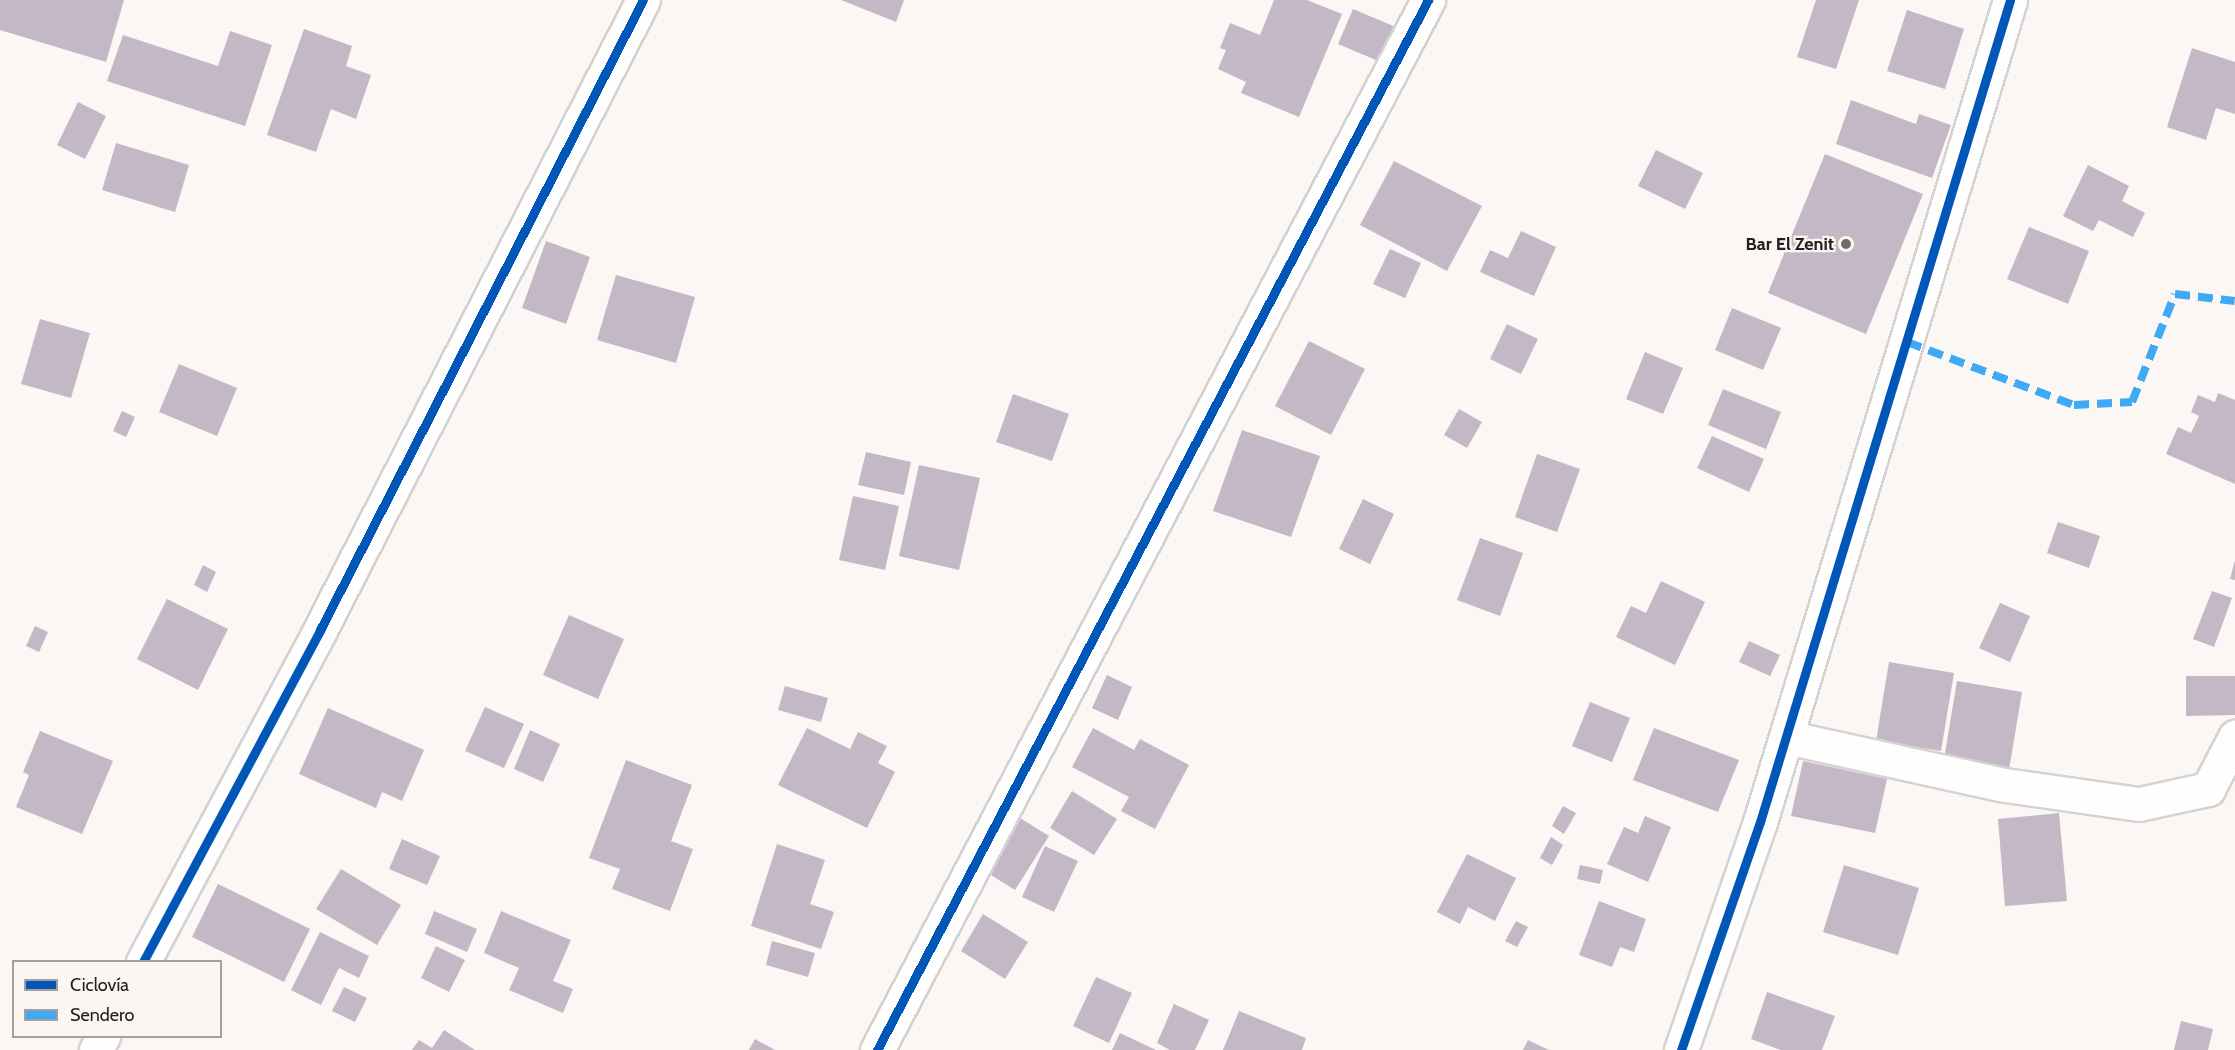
<!DOCTYPE html>
<html>
<head>
<meta charset="utf-8">
<style>
	body { margin:0 }
	#map { position:relative; width:2235px; height:1050px; overflow:hidden; background:#faf7f5; font-family:Cabin,sans-serif }
	div>[style] { position:absolute }
	[style*='--x'] { left:calc(var(--x)*1px); top:calc(var(--y)*1px); width:calc(var(--w)*1px); rotate:calc(var(--a)*1deg) }
	.building>* { inset:0; background:#c4b8c6 }
	.roads { filter:drop-shadow(2px 0 #d5d2d1) drop-shadow(-2px 0 #d5d2d1) drop-shadow(0 2px #d5d2d1) drop-shadow(0 -2px #d5d2d1) }
	.minor>* { height:33px; margin:-16.5px; padding:0 16.5px; transform-origin:16.5px; border-radius:16.5px; background:#fefefe }
	.quiet>* { height:8px; margin-top:-4px; transform-origin:0; background:repeating-linear-gradient(90deg,#3fa9f5 0 15px,transparent 0 23px) }
	.cycleway>* { height:9px; margin:-4.5px; padding:0 4.5px; transform-origin:4.5px; border-radius:4.5px; background:#0057b8 }
	.dots>* { width:16px; height:16px; translate:-50% -50%; box-sizing:border-box; border:3px solid #fcf6f3; border-radius:50% }
	span { translate:-50% -50%; white-space:nowrap; text-align:center; line-height:1.15; -webkit-text-stroke:4.5px #fcf6f3; paint-order:stroke }
	.poi-label { font-size:18px; color:#22201f; font-weight:700 }
	.right { translate:-100% -50%; text-align:right }
	.legend { position:absolute; left:12px; top:960px; width:210px; height:78px; box-sizing:border-box; background:#fcf6f3; border:2px solid #a5a09e; margin:0; padding:8px 10px; list-style:none; font-size:18px; color:#22201f }
	.legend li { display:flex; align-items:center; gap:12px; height:30px }
	.legend b { width:30px; border:2px solid #a5a09e }
</style>
</head>
<body>
<div id="map">
	<div class="building">
		<i style="clip-path:polygon(0 0,124px 0,106px 62px,0 30px)"></i>
		<i style="clip-path:polygon(841px 0,904px 0,896px 22px)"></i>
		<i style="clip-path:polygon(1274px 0,1307px 0,1342px 14px,1299px 117px,1241px 93px,1246px 82px,1218px 69px,1226px 50px,1220px 48px,1230px 23px,1260px 35px)"></i>
		<i style="clip-path:polygon(1816px 0,1859px 0,1836px 69px,1797px 57px)"></i>
		<i style="clip-path:polygon(1353px 9px,1398px 28px,1383px 63px,1338px 44px)"></i>
		<i style="clip-path:polygon(1907px 10px,1964px 29px,1945px 89px,1887px 71px)"></i>
		<i style="clip-path:polygon(304px 29px,352px 46px,346px 66px,371px 75px,356px 119px,331px 109px,316px 152px,267px 135px)"></i>
		<i style="clip-path:polygon(230px 31px,272px 45px,245px 126px,107px 81px,123px 35px,218px 66px)"></i>
		<i style="clip-path:polygon(2192px 48px,2235px 62px,2235px 114px,2216px 108px,2206px 140px,2167px 127px)"></i>
		<i style="clip-path:polygon(1851px 100px,1916px 124px,1919px 114px,1951px 125px,1932px 178px,1836px 144px)"></i>
		<i style="clip-path:polygon(78px 102px,106px 116px,85px 159px,57px 145px)"></i>
		<i style="clip-path:polygon(116px 143px,189px 165px,175px 212px,102px 190px)"></i>
		<i style="clip-path:polygon(1656px 150px,1703px 173px,1685px 209px,1638px 186px)"></i>
		<i style="clip-path:polygon(1825px 154px,1923px 194px,1866px 334px,1768px 293px)"></i>
		<i style="clip-path:polygon(1394px 161px,1482px 206px,1447px 271px,1360px 225px)"></i>
		<i style="clip-path:polygon(2088px 165px,2129px 186px,2122px 201px,2145px 213px,2133px 237px,2099px 220px,2093px 231px,2063px 216px)"></i>
		<i style="clip-path:polygon(2029px 227px,2089px 251px,2068px 304px,2007px 279px)"></i>
		<i style="clip-path:polygon(1521px 231px,1556px 247px,1534px 296px,1480px 272px,1490px 250px,1508px 258px)"></i>
		<i style="clip-path:polygon(546px 241px,590px 257px,566px 324px,522px 308px)"></i>
		<i style="clip-path:polygon(1390px 249px,1421px 263px,1405px 298px,1373px 284px)"></i>
		<i style="clip-path:polygon(616px 275px,695px 297px,676px 363px,597px 340px)"></i>
		<i style="clip-path:polygon(1732px 308px,1781px 328px,1763px 370px,1715px 350px)"></i>
		<i style="clip-path:polygon(40px 319px,90px 333px,71px 398px,21px 384px)"></i>
		<i style="clip-path:polygon(1507px 324px,1538px 339px,1521px 374px,1490px 359px)"></i>
		<i style="clip-path:polygon(1309px 341px,1365px 369px,1331px 435px,1275px 406px)"></i>
		<i style="clip-path:polygon(1645px 352px,1683px 368px,1663px 414px,1626px 399px)"></i>
		<i style="clip-path:polygon(179px 364px,237px 388px,217px 436px,159px 412px)"></i>
		<i style="clip-path:polygon(1723px 389px,1781px 412px,1766px 449px,1708px 425px)"></i>
		<i style="clip-path:polygon(2218px 393px,2235px 400px,2235px 484px,2166px 454px,2178px 427px,2191px 433px,2199px 416px,2191px 412px,2198px 395px,2215px 402px)"></i>
		<i style="clip-path:polygon(1013px 394px,1069px 414px,1052px 461px,996px 442px)"></i>
		<i style="clip-path:polygon(1459px 409px,1482px 422px,1467px 448px,1444px 435px)"></i>
		<i style="clip-path:polygon(122px 411px,135px 417px,126px 437px,113px 431px)"></i>
		<i style="clip-path:polygon(1242px 430px,1320px 456px,1291px 537px,1213px 511px)"></i>
		<i style="clip-path:polygon(1712px 436px,1764px 459px,1749px 492px,1697px 468px)"></i>
		<i style="clip-path:polygon(866px 452px,911px 462px,904px 495px,858px 485px)"></i>
		<i style="clip-path:polygon(1537px 454px,1580px 469px,1557px 532px,1515px 517px)"></i>
		<i style="clip-path:polygon(919px 465px,980px 478px,959px 570px,899px 556px)"></i>
		<i style="clip-path:polygon(853px 496px,899px 506px,885px 570px,839px 560px)"></i>
		<i style="clip-path:polygon(1363px 499px,1394px 514px,1370px 564px,1339px 549px)"></i>
		<i style="clip-path:polygon(2058px 522px,2100px 536px,2089px 568px,2047px 553px)"></i>
		<i style="clip-path:polygon(1480px 538px,1523px 553px,1500px 616px,1457px 600px)"></i>
		<i style="clip-path:polygon(2235px 560px,2235px 580px,2230px 579px)"></i>
		<i style="clip-path:polygon(203px 565px,216px 572px,207px 592px,194px 585px)"></i>
		<i style="clip-path:polygon(1661px 581px,1705px 602px,1675px 665px,1616px 637px,1631px 606px,1646px 613px)"></i>
		<i style="clip-path:polygon(2212px 591px,2232px 598px,2214px 647px,2193px 639px)"></i>
		<i style="clip-path:polygon(167px 599px,228px 629px,198px 690px,137px 659px)"></i>
		<i style="clip-path:polygon(2000px 603px,2030px 616px,2010px 662px,1979px 648px)"></i>
		<i style="clip-path:polygon(569px 615px,624px 639px,598px 699px,543px 675px)"></i>
		<i style="clip-path:polygon(35px 626px,48px 632px,39px 652px,26px 646px)"></i>
		<i style="clip-path:polygon(1749px 641px,1780px 655px,1770px 676px,1739px 662px)"></i>
		<i style="clip-path:polygon(1889px 662px,1954px 673px,1941px 751px,1876px 741px)"></i>
		<i style="clip-path:polygon(1107px 675px,1132px 687px,1118px 720px,1092px 708px)"></i>
		<i style="clip-path:polygon(2186px 676px,2235px 676px,2235px 715px,2186px 716px)"></i>
		<i style="clip-path:polygon(1957px 681px,2022px 692px,2009px 770px,1944px 759px)"></i>
		<i style="clip-path:polygon(785px 686px,828px 698px,821px 722px,778px 710px)"></i>
		<i style="clip-path:polygon(1590px 702px,1630px 718px,1612px 762px,1572px 746px)"></i>
		<i style="clip-path:polygon(485px 707px,524px 724px,504px 768px,465px 751px)"></i>
		<i style="clip-path:polygon(328px 708px,424px 750px,402px 801px,382px 792px,376px 808px,299px 774px)"></i>
		<i style="clip-path:polygon(807px 728px,850px 749px,858px 732px,887px 746px,878px 763px,895px 772px,867px 828px,778px 785px)"></i>
		<i style="clip-path:polygon(1093px 728px,1134px 750px,1140px 739px,1189px 765px,1155px 829px,1121px 811px,1129px 797px,1072px 767px)"></i>
		<i style="clip-path:polygon(1654px 728px,1739px 760px,1718px 812px,1633px 780px)"></i>
		<i style="clip-path:polygon(530px 730px,560px 744px,543px 782px,514px 769px)"></i>
		<i style="clip-path:polygon(40px 731px,113px 761px,82px 834px,16px 807px,29px 775px,23px 772px)"></i>
		<i style="clip-path:polygon(626px 760px,692px 785px,671px 841px,693px 849px,670px 911px,612px 889px,620px 869px,589px 858px)"></i>
		<i style="clip-path:polygon(1803px 761px,1887px 779px,1875px 833px,1791px 816px)"></i>
		<i style="clip-path:polygon(1072px 791px,1117px 819px,1094px 855px,1050px 828px)"></i>
		<i style="clip-path:polygon(1563px 806px,1576px 813px,1564px 834px,1552px 826px)"></i>
		<i style="clip-path:polygon(2059px 813px,2067px 901px,2005px 906px,1998px 819px)"></i>
		<i style="clip-path:polygon(1645px 816px,1671px 827px,1648px 882px,1607px 864px,1624px 827px,1638px 833px)"></i>
		<i style="clip-path:polygon(1020px 818px,1049px 836px,1015px 890px,986px 872px)"></i>
		<i style="clip-path:polygon(1551px 837px,1563px 845px,1552px 865px,1540px 858px)"></i>
		<i style="clip-path:polygon(402px 839px,440px 856px,427px 885px,389px 869px)"></i>
		<i style="clip-path:polygon(777px 844px,825px 860px,810px 904px,834px 912px,821px 949px,751px 926px)"></i>
		<i style="clip-path:polygon(1045px 846px,1078px 861px,1054px 912px,1022px 897px)"></i>
		<i style="clip-path:polygon(1467px 854px,1516px 878px,1495px 921px,1468px 907px,1460px 924px,1437px 912px)"></i>
		<i style="clip-path:polygon(1580px 865px,1603px 870px,1600px 884px,1577px 879px)"></i>
		<i style="clip-path:polygon(1844px 865px,1919px 888px,1898px 955px,1823px 932px)"></i>
		<i style="clip-path:polygon(341px 869px,401px 905px,377px 945px,316px 909px)"></i>
		<i style="clip-path:polygon(218px 884px,310px 929px,284px 982px,192px 937px)"></i>
		<i style="clip-path:polygon(1599px 901px,1646px 919px,1634px 952px,1620px 947px,1612px 967px,1579px 955px)"></i>
		<i style="clip-path:polygon(434px 911px,477px 929px,467px 952px,425px 934px)"></i>
		<i style="clip-path:polygon(501px 911px,571px 940px,553px 981px,573px 989px,563px 1013px,509px 990px,519px 968px,484px 953px)"></i>
		<i style="clip-path:polygon(983px 914px,1028px 942px,1005px 979px,961px 951px)"></i>
		<i style="clip-path:polygon(1516px 921px,1528px 927px,1517px 947px,1505px 941px)"></i>
		<i style="clip-path:polygon(320px 932px,369px 956px,359px 978px,339px 968px,321px 1005px,291px 990px)"></i>
		<i style="clip-path:polygon(772px 941px,815px 953px,808px 977px,766px 965px)"></i>
		<i style="clip-path:polygon(436px 946px,465px 960px,449px 992px,421px 978px)"></i>
		<i style="clip-path:polygon(1096px 977px,1132px 993px,1109px 1043px,1073px 1026px)"></i>
		<i style="clip-path:polygon(344px 987px,367px 998px,355px 1022px,332px 1011px)"></i>
		<i style="clip-path:polygon(1767px 992px,1835px 1016px,1822px 1050px,1781px 1050px,1751px 1039px)"></i>
		<i style="clip-path:polygon(1174px 1004px,1209px 1020px,1195px 1050px,1170px 1050px,1157px 1043px)"></i>
		<i style="clip-path:polygon(1239px 1011px,1306px 1038px,1302px 1050px,1223px 1050px)"></i>
		<i style="clip-path:polygon(2181px 1021px,2213px 1029px,2208px 1050px,2174px 1050px)"></i>
		<i style="clip-path:polygon(444px 1030px,475px 1050px,412px 1050px,419px 1040px,432px 1048px)"></i>
		<i style="clip-path:polygon(1120px 1033px,1156px 1050px,1112px 1050px)"></i>
		<i style="clip-path:polygon(755px 1039px,775px 1050px,749px 1050px)"></i>
		<i style="clip-path:polygon(1528px 1040px,1549px 1050px,1523px 1050px)"></i>
	</div>
	<div class="roads">
		<div class="minor">
			<i style="--x:1786;--y:737;--w:224;--a:12.4"></i>
			<i style="--x:2005;--y:785;--w:135;--a:8.1"></i>
			<i style="--x:2139;--y:804;--w:71;--a:-12.3"></i>
			<i style="--x:2208;--y:789;--w:59;--a:-62.6"></i>
			<i style="--x:143;--y:962;--w:376;--a:-61.9"></i>
			<i style="--x:320;--y:630;--w:708;--a:-62.86"></i>
			<i style="--x:96;--y:1050;--w:16;--a:-63"></i>
			<i style="--x:877;--y:1050;--w:1186;--a:-62.31"></i>
			<i style="--x:1681;--y:1050;--w:241;--a:-70.9"></i>
			<i style="--x:1760;--y:822;--w:859;--a:-73.08"></i>
		</div>
	</div>
	<div class="quiet">
		<i style="--x:1907;--y:342;--w:178;--a:20.7"></i>
		<i style="--x:2074;--y:405;--w:58;--a:-3"></i>
		<i style="--x:2132;--y:402;--w:116;--a:-68.3"></i>
		<i style="--x:2175;--y:294;--w:60;--a:6.7"></i>
	</div>
	<div class="cycleway">
		<i style="--x:143;--y:962;--w:376;--a:-61.9"></i>
		<i style="--x:320;--y:630;--w:708;--a:-62.86"></i>
		<i style="--x:877;--y:1050;--w:1186;--a:-62.31"></i>
		<i style="--x:1681;--y:1050;--w:241;--a:-70.9"></i>
		<i style="--x:1760;--y:822;--w:859;--a:-73.08"></i>
	</div>
	<div class="dots">
		<i style="left:1846px;top:244px;background:#6e6b6a"></i>
	</div>
	<div class="poi-label">
		<span class="right" style="left:1834px;top:244px">Bar El Zenit</span>
	</div>
	<ul class="legend">
	<li><b style="height:8px;background:#0057b8"></b>Ciclovía</li>
	<li><b style="height:8px;background:#3fa9f5"></b>Sendero</li>
	</ul>
</div>
</body>
</html>
